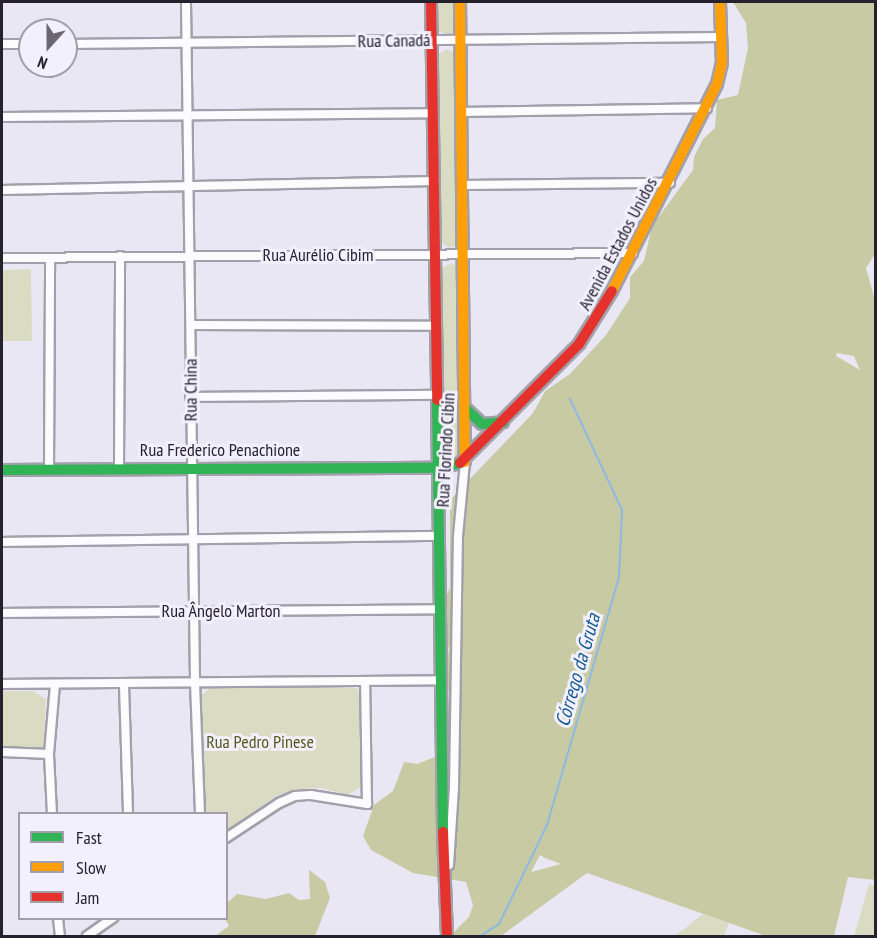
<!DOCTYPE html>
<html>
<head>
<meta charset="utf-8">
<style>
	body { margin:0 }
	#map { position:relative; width:877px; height:938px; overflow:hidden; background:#eae7f4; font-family:"PT Sans Narrow",sans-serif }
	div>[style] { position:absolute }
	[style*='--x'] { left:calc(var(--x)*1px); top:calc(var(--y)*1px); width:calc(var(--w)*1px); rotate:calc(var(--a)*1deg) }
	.green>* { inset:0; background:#d9dcc3 }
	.forest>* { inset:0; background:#c7caa3 }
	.stream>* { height:2px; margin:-1px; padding:0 1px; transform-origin:1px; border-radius:1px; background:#8eb9e5 }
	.roads { filter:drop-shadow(2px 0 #a2a0aa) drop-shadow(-2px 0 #a2a0aa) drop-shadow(0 2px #a2a0aa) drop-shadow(0 -2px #a2a0aa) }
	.street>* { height:8px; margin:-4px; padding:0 4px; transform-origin:4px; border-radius:4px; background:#fcfbfd }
	.fast>* { height:10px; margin:-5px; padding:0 5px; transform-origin:5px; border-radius:5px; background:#30b455 }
	.slow>* { height:10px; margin:-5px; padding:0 5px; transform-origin:5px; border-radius:5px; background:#ff9f0a }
	.jam>* { height:10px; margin:-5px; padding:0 5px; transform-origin:5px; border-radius:5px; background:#e5322d }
	span { translate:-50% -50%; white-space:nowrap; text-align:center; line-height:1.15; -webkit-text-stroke:6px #f3f0fd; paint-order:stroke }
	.street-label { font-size:18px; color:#25222e }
	.park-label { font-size:18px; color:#53591d }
	.water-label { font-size:20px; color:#165b91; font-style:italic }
	.frame { position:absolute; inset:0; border:3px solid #25222e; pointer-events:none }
	.legend { position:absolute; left:18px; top:812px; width:210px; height:108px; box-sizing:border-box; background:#f3f0fd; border:2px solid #a19eaa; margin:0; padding:8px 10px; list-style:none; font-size:18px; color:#25222e }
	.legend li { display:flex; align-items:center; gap:12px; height:30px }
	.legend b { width:30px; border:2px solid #a19eaa }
	.north { position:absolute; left:18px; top:18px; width:60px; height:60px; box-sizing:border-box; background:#f3f0fd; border:2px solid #a19eaa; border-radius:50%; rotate:201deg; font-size:16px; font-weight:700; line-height:24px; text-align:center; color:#25222e }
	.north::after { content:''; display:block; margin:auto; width:21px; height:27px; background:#6a6773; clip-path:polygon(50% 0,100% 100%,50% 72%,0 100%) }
</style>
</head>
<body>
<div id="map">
	<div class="green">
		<i style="clip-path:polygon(437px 2px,456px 2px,457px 28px,449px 35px,437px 31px)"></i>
		<i style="clip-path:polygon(447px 49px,456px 54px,459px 244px,450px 248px,442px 243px,437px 55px)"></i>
		<i style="clip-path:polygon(451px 263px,459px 268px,462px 455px,453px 459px,444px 455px,440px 270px)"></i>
		<i style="clip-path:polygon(31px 269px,32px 341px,2px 341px,2px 270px)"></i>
		<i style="clip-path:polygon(212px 686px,357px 688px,362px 700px,360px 787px,348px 795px,321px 788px,298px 789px,276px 796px,227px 831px,226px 814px,204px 813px,201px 696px)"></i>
		<i style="clip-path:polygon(2px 691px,33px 691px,46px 699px,44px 747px,2px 747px)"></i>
		<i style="clip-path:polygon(869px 884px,875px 886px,875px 936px,854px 936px)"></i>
		<i style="clip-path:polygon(703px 914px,729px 923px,724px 936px,675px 936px)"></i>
	</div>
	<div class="forest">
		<i style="clip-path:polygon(evenodd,733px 2px,875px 2px,876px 252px,866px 268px,876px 304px,875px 880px,848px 877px,834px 936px,766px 936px,587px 873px,501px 936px,450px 936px,469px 917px,473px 905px,466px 882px,413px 873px,371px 850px,363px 836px,374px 805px,393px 791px,404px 762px,417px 764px,440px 755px,449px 745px,449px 692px,445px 680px,449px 648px,444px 639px,444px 601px,450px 588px,450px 500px,533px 413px,545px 391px,570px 374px,606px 335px,630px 298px,630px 277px,644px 261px,652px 226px,693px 170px,694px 157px,703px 139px,715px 128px,717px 100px,738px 95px,748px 48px,746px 23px,733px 2px,837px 353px,854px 356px,860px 370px,836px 356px,837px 353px,733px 2px,540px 855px,545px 858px,561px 864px,531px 872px,540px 855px)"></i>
		<i style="clip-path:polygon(309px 870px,325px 882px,330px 898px,315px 936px,215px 936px,229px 926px,225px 919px,227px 903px,237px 894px,266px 899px,289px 893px,299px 900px,310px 899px)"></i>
	</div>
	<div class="stream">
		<i style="--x:480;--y:936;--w:22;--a:-32"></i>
		<i style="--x:499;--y:924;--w:110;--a:-64.1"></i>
		<i style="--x:547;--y:825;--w:258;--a:-73.8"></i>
		<i style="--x:619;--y:577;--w:67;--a:-87.4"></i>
		<i style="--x:622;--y:510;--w:123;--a:-115.1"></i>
	</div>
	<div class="roads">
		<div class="street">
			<i style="--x:186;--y:2;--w:681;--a:89.24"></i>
			<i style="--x:195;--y:683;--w:131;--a:87.8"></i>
			<i style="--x:2;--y:44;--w:28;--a:0"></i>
			<i style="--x:66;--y:44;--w:655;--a:-0.61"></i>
			<i style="--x:461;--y:112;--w:246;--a:-0.9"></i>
			<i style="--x:2;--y:117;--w:431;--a:-0.5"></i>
			<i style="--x:463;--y:185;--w:207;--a:-0.6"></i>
			<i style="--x:2;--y:190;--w:433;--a:-1.2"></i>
			<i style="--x:2;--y:258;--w:631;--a:-0.45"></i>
			<i style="--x:191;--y:325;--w:246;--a:0.2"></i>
			<i style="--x:190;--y:397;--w:248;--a:-0.5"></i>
			<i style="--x:119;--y:466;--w:210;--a:-89.7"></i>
			<i style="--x:49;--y:469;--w:211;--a:-89.7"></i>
			<i style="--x:2;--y:542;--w:437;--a:-0.8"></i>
			<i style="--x:2;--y:613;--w:438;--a:-0.5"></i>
			<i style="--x:2;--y:684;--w:439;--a:-0.5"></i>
			<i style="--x:124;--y:685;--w:129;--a:88.2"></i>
			<i style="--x:2;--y:752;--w:47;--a:2.4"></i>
			<i style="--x:52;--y:814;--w:60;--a:-92.9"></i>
			<i style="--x:49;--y:754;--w:70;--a:-85.1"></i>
			<i style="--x:226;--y:838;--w:64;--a:-33.4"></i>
			<i style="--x:279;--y:803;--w:17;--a:-24"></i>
			<i style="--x:295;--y:796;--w:16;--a:-4"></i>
			<i style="--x:311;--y:795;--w:57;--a:9.1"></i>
			<i style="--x:367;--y:804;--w:123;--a:-90.9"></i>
			<i style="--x:449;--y:865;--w:77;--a:-86.3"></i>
			<i style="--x:454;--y:788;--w:252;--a:-89.1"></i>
			<i style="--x:458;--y:536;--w:74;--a:-84.6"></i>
			<i style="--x:58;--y:918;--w:18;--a:84"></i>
			<i style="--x:87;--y:936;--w:32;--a:-35"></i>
		</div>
		<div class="fast">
			<i style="--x:437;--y:400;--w:432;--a:89.2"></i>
			<i style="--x:466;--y:409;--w:22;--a:43"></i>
			<i style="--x:482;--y:424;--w:21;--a:-5"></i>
			<i style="--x:2;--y:470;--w:437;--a:-0.3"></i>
			<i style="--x:439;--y:468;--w:22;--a:-13"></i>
		</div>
		<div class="slow">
			<i style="--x:460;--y:2;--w:460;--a:89.4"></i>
			<i style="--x:612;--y:291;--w:232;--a:-63.1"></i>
			<i style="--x:717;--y:84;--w:22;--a:-77"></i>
			<i style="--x:722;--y:63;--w:61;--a:-91.9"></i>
		</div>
		<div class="jam">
			<i style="--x:431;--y:2;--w:398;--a:89.1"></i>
			<i style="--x:460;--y:463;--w:168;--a:-45"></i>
			<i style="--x:579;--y:344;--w:62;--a:-58.1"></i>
			<i style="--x:443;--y:832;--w:104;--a:87.8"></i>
		</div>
	</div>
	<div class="street-label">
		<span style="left:394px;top:41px;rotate:-1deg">Rua Canadá</span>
		<span style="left:618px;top:244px;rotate:-62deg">Avenida Estados Unidos</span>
		<span style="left:318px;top:255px">Rua Aurélio Cibim</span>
		<span style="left:191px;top:390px;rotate:-90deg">Rua China</span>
		<span style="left:220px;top:450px">Rua Frederico Penachione</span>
		<span style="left:446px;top:450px;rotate:-87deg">Rua Florindo Cibin</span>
		<span style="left:221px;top:611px">Rua Ângelo Marton</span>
	</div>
	<div class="park-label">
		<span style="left:260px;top:742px">Rua Pedro Pinese</span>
	</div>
	<div class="water-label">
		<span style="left:578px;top:670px;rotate:-74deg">Córrego da Gruta</span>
	</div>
	<div class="frame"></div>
	<ul class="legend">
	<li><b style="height:8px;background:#30b455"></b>Fast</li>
	<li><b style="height:8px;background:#ff9f0a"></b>Slow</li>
	<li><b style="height:8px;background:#e5322d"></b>Jam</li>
	</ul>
	<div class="north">N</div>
</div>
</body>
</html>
